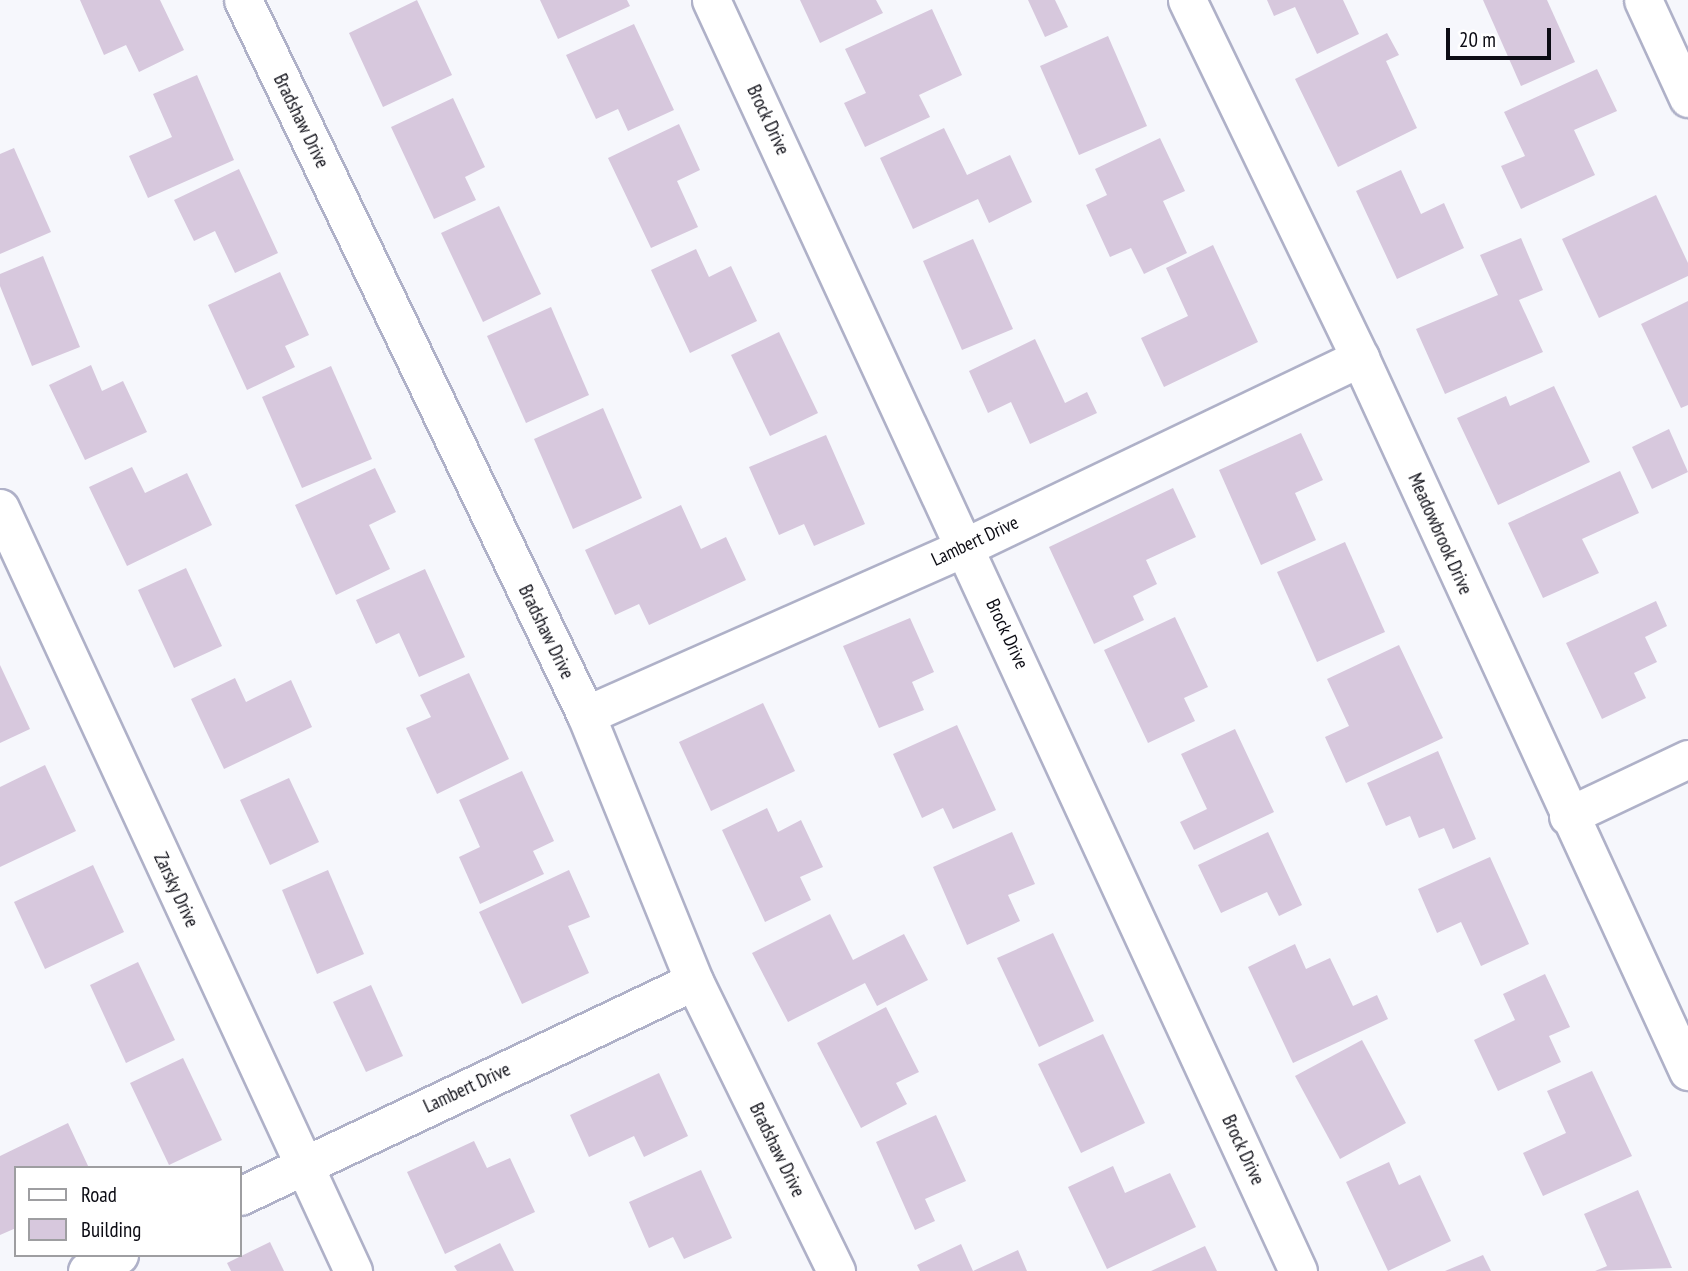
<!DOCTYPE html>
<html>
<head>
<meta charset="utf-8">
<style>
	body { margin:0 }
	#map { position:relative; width:1688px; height:1271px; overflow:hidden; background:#f6f7fc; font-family:"PT Sans Narrow",sans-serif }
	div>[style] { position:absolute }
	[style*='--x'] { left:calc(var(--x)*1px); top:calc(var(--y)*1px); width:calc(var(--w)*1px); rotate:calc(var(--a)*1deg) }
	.building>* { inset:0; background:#d7c8dd }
	.roads { filter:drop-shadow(2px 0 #afb1c8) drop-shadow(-2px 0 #afb1c8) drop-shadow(0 2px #afb1c8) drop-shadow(0 -2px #afb1c8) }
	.minor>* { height:37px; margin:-18.5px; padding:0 18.5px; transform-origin:18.5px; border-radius:18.5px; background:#fff }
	span { translate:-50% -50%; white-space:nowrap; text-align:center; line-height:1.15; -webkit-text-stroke:6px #fff; paint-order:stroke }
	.street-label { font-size:19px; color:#0c0c14 }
	.legend { position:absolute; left:14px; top:1166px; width:228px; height:91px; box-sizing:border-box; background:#fff; border:2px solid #9e9ea1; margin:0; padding:9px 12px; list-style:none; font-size:21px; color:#0c0c14 }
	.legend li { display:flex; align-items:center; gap:14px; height:35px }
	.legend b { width:35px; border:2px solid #9e9ea1 }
	.scale { position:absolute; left:1446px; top:28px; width:105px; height:32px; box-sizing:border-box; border:4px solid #0c0c14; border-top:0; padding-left:9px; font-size:21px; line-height:24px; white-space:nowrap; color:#0c0c14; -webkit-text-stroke:5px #fff; paint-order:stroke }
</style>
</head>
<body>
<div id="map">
	<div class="building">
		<i style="clip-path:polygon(80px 0,160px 0,184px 50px,139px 72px,126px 45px,104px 55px)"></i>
		<i style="clip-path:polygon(417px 0,452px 75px,383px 107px,349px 33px)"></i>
		<i style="clip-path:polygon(540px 0,627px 0,630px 6px,558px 39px)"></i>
		<i style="clip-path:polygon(800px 0,876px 0,883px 13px,820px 43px)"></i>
		<i style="clip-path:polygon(1028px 0,1055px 0,1068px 27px,1045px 37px)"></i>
		<i style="clip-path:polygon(1267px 0,1343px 0,1359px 34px,1317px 54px,1295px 7px,1274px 16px)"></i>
		<i style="clip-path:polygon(1483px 0,1547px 0,1575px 62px,1521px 86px)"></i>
		<i style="clip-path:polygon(932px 9px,962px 75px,919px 95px,930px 117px,865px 147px,844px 103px,866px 93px,845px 49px)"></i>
		<i style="clip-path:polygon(634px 24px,674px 110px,628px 131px,618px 109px,596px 119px,566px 55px)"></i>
		<i style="clip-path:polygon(1387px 33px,1399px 55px,1386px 61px,1417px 128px,1338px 167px,1295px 79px)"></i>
		<i style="clip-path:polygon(1108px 36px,1147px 126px,1079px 155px,1040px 66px)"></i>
		<i style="clip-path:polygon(1597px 69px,1617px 111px,1574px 130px,1595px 175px,1521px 209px,1501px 166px,1525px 156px,1504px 112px)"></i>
		<i style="clip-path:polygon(197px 75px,234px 160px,148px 198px,129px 156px,172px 137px,153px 94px)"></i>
		<i style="clip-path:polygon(453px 98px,485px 167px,465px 177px,476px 200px,434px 219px,391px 127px)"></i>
		<i style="clip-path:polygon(679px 124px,700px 170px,677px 181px,698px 227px,651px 248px,608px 158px)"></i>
		<i style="clip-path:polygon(944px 128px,967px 175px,1010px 155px,1032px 202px,989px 223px,978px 199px,913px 229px,880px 158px)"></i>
		<i style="clip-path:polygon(1160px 138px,1185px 191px,1163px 201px,1187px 253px,1144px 274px,1131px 248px,1110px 257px,1086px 205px,1107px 195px,1095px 169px)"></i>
		<i style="clip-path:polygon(14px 148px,51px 232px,0 254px,0 154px)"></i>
		<i style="clip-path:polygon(239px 169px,278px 253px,235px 273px,215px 231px,194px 241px,174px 200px)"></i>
		<i style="clip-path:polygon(1401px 170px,1421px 214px,1444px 203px,1464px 248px,1397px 279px,1356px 191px)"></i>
		<i style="clip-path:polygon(1656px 195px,1688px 263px,1688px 276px,1599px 318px,1562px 239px)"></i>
		<i style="clip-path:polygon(499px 206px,541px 294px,483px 322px,441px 233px)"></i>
		<i style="clip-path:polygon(1521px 238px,1543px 290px,1519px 300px,1543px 352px,1445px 394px,1416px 329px,1498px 295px,1480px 255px)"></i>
		<i style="clip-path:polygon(973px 239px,1013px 329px,962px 350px,923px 261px)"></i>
		<i style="clip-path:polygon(1213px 245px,1258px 342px,1164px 387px,1141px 338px,1188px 316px,1166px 268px)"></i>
		<i style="clip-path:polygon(696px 249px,709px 277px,731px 266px,757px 321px,690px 353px,651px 270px)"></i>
		<i style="clip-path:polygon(43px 256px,80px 347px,32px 366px,0 286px,0 274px)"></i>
		<i style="clip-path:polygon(280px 272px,309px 335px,285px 346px,295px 367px,247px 390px,208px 305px)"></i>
		<i style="clip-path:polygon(1688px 301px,1688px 405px,1681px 408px,1641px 324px)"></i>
		<i style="clip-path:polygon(551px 307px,589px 395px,526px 423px,487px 336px)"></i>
		<i style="clip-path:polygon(779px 332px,818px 413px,770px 436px,731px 355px)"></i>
		<i style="clip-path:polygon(1035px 339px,1065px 403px,1087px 392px,1097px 413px,1030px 444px,1011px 402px,988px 413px,969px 371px)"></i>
		<i style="clip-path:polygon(91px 365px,102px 391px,123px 381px,147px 432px,85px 460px,49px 385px)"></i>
		<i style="clip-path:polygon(331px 366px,372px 459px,302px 488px,262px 397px)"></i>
		<i style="clip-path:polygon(1554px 386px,1590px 462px,1498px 505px,1457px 418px,1506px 396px,1510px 406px)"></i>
		<i style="clip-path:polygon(603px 408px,642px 498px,573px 529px,534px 439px)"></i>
		<i style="clip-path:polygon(1669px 429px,1688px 472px,1652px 489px,1632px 447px)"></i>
		<i style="clip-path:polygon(1301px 433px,1323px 480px,1295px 493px,1316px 540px,1261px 565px,1219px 470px)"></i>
		<i style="clip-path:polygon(826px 435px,865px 524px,814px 546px,804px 524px,779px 535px,749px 467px)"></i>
		<i style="clip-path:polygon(132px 467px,145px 493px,187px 473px,212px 525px,127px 566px,89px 487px)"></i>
		<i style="clip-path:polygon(375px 468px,396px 512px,369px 525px,390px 569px,336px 595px,295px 505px)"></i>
		<i style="clip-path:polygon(1620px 471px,1639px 513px,1582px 539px,1599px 573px,1543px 598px,1508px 523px)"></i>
		<i style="clip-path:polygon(1173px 488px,1196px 537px,1146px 560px,1157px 584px,1133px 596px,1144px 620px,1094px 644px,1049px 547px)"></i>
		<i style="clip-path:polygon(681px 505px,701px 549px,726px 537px,746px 580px,649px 625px,639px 604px,615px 615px,585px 550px)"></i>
		<i style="clip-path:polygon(1345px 542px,1385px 632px,1317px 662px,1277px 572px)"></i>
		<i style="clip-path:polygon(186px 568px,222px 646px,174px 668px,138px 590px)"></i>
		<i style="clip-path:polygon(425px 569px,465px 657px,419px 677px,399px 633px,376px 644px,356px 600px)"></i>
		<i style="clip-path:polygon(1656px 601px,1667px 626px,1645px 637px,1657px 662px,1634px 673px,1646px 698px,1602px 719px,1566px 643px)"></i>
		<i style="clip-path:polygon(1175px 617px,1208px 687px,1184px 698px,1195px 721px,1148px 743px,1104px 650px)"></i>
		<i style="clip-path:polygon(910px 618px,934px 672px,912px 682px,924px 710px,879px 728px,843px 646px)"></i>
		<i style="clip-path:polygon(1399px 645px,1443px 738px,1346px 783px,1325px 737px,1349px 726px,1327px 679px)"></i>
		<i style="clip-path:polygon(0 665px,30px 729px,0 743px)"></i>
		<i style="clip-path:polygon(469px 673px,509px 759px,437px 794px,406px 728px,431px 717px,420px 695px)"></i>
		<i style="clip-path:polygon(235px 678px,246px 702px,291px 680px,312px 727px,224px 769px,191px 699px)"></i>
		<i style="clip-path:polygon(763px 703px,795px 771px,711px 811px,679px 742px)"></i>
		<i style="clip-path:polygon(957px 725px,996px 810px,953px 829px,943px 808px,922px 818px,893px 754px)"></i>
		<i style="clip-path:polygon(1235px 729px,1274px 812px,1194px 850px,1180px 822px,1207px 809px,1181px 754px)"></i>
		<i style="clip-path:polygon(1438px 751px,1476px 839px,1453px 849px,1444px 828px,1419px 838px,1410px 816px,1386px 826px,1367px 783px)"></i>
		<i style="clip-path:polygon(45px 765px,76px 831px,0 867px,0 787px)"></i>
		<i style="clip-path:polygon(522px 771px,554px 841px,533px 851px,544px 874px,480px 904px,459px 857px,480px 847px,459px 800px)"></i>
		<i style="clip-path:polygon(289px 778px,319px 842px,270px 865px,240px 800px)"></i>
		<i style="clip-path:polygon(767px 808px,778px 832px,801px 820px,823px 867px,800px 877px,811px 900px,765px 922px,722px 830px)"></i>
		<i style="clip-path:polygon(1012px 832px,1035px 884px,1008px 895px,1020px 921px,967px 945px,933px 867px)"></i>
		<i style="clip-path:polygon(1268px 832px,1302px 905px,1279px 916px,1267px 892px,1221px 913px,1198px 865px)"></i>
		<i style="clip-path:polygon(1490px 857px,1529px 944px,1481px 966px,1461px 922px,1437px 933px,1418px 889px)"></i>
		<i style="clip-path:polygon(93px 865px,124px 932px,45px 969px,14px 902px)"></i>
		<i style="clip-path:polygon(328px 870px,364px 954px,317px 974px,282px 890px)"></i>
		<i style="clip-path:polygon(569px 870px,590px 917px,568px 926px,589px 973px,522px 1004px,479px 912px)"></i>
		<i style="clip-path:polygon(830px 914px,853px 960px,904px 934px,928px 980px,877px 1006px,865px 983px,788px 1022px,752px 953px)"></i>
		<i style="clip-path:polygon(1053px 933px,1094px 1021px,1039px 1047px,997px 958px)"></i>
		<i style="clip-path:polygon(1295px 944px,1306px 969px,1330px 958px,1353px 1006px,1377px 995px,1388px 1019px,1293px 1063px,1248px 967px)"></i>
		<i style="clip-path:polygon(138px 962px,175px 1040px,126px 1063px,90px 985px)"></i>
		<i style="clip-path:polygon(1545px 974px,1570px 1027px,1549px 1036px,1561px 1062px,1498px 1091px,1474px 1040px,1515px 1020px,1503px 994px)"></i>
		<i style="clip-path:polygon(371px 985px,403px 1056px,366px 1072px,333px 1002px)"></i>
		<i style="clip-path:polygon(886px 1007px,919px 1072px,896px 1083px,907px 1104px,861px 1128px,817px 1043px)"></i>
		<i style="clip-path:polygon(1103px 1034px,1145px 1123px,1081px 1153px,1038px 1064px)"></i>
		<i style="clip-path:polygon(1362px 1040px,1406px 1123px,1340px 1159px,1295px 1076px)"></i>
		<i style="clip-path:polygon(183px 1058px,222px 1140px,169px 1165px,130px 1083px)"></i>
		<i style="clip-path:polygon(1592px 1071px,1632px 1156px,1543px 1196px,1523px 1153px,1566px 1133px,1547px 1091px)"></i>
		<i style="clip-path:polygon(659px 1073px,688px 1136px,644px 1157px,634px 1136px,589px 1157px,570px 1115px)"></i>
		<i style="clip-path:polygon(936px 1115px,966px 1181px,925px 1199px,935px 1221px,915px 1230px,876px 1142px)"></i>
		<i style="clip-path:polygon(68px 1123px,89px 1168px,16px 1168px,16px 1228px,0 1235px,0 1156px)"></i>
		<i style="clip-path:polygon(474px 1141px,487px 1168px,510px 1158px,535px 1212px,445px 1254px,407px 1172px)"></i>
		<i style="clip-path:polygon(1389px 1162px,1399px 1185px,1420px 1175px,1451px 1241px,1388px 1271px,1346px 1182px)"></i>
		<i style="clip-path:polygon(1113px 1166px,1125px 1193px,1170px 1173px,1196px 1227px,1107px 1269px,1068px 1187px)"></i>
		<i style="clip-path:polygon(701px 1170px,732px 1238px,684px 1259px,673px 1237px,649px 1248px,629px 1202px)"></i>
		<i style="clip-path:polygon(1638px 1190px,1672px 1268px,1595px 1271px,1607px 1266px,1584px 1214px)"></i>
		<i style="clip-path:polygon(270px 1242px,284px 1271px,231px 1271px,227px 1263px)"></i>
		<i style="clip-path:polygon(500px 1243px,514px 1271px,457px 1271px,454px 1266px)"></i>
		<i style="clip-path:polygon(961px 1244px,973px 1271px,1018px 1250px,1027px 1271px,920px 1271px,917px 1265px)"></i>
		<i style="clip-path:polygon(1205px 1246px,1217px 1271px,1151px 1271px)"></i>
		<i style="clip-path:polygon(1483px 1255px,1491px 1271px,1445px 1271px)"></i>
	</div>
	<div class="roads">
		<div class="minor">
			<i style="--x:243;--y:0;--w:793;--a:64.37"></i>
			<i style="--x:586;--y:715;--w:287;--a:67.9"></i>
			<i style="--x:694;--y:981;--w:323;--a:63.9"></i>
			<i style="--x:711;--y:0;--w:1400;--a:65.21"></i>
			<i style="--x:1187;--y:0;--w:398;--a:64.2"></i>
			<i style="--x:1360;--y:358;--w:785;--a:65.3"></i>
			<i style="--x:1643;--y:0;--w:108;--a:65.3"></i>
			<i style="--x:0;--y:508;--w:841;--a:65.17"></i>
			<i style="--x:586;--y:715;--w:417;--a:-23.9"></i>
			<i style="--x:967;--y:546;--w:436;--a:-25.6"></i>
			<i style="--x:1568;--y:816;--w:133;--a:-25.4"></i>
			<i style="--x:240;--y:1196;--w:502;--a:-25.34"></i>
			<i style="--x:87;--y:1271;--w:36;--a:-27"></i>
		</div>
	</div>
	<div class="street-label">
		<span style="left:768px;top:120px;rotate:65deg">Brock Drive</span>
		<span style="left:301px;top:121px;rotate:64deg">Bradshaw Drive</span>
		<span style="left:1440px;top:534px;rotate:66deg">Meadowbrook Drive</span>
		<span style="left:975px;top:541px;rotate:-25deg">Lambert Drive</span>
		<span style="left:546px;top:632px;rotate:64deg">Bradshaw Drive</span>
		<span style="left:1007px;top:634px;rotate:65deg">Brock Drive</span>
		<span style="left:176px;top:890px;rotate:65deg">Zarsky Drive</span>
		<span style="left:467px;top:1088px;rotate:-25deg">Lambert Drive</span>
		<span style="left:777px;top:1150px;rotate:64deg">Bradshaw Drive</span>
		<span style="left:1243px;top:1150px;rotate:65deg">Brock Drive</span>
	</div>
	<ul class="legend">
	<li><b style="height:9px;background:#fff"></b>Road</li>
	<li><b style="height:19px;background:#d7c8dd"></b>Building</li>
	</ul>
	<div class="scale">20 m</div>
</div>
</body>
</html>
